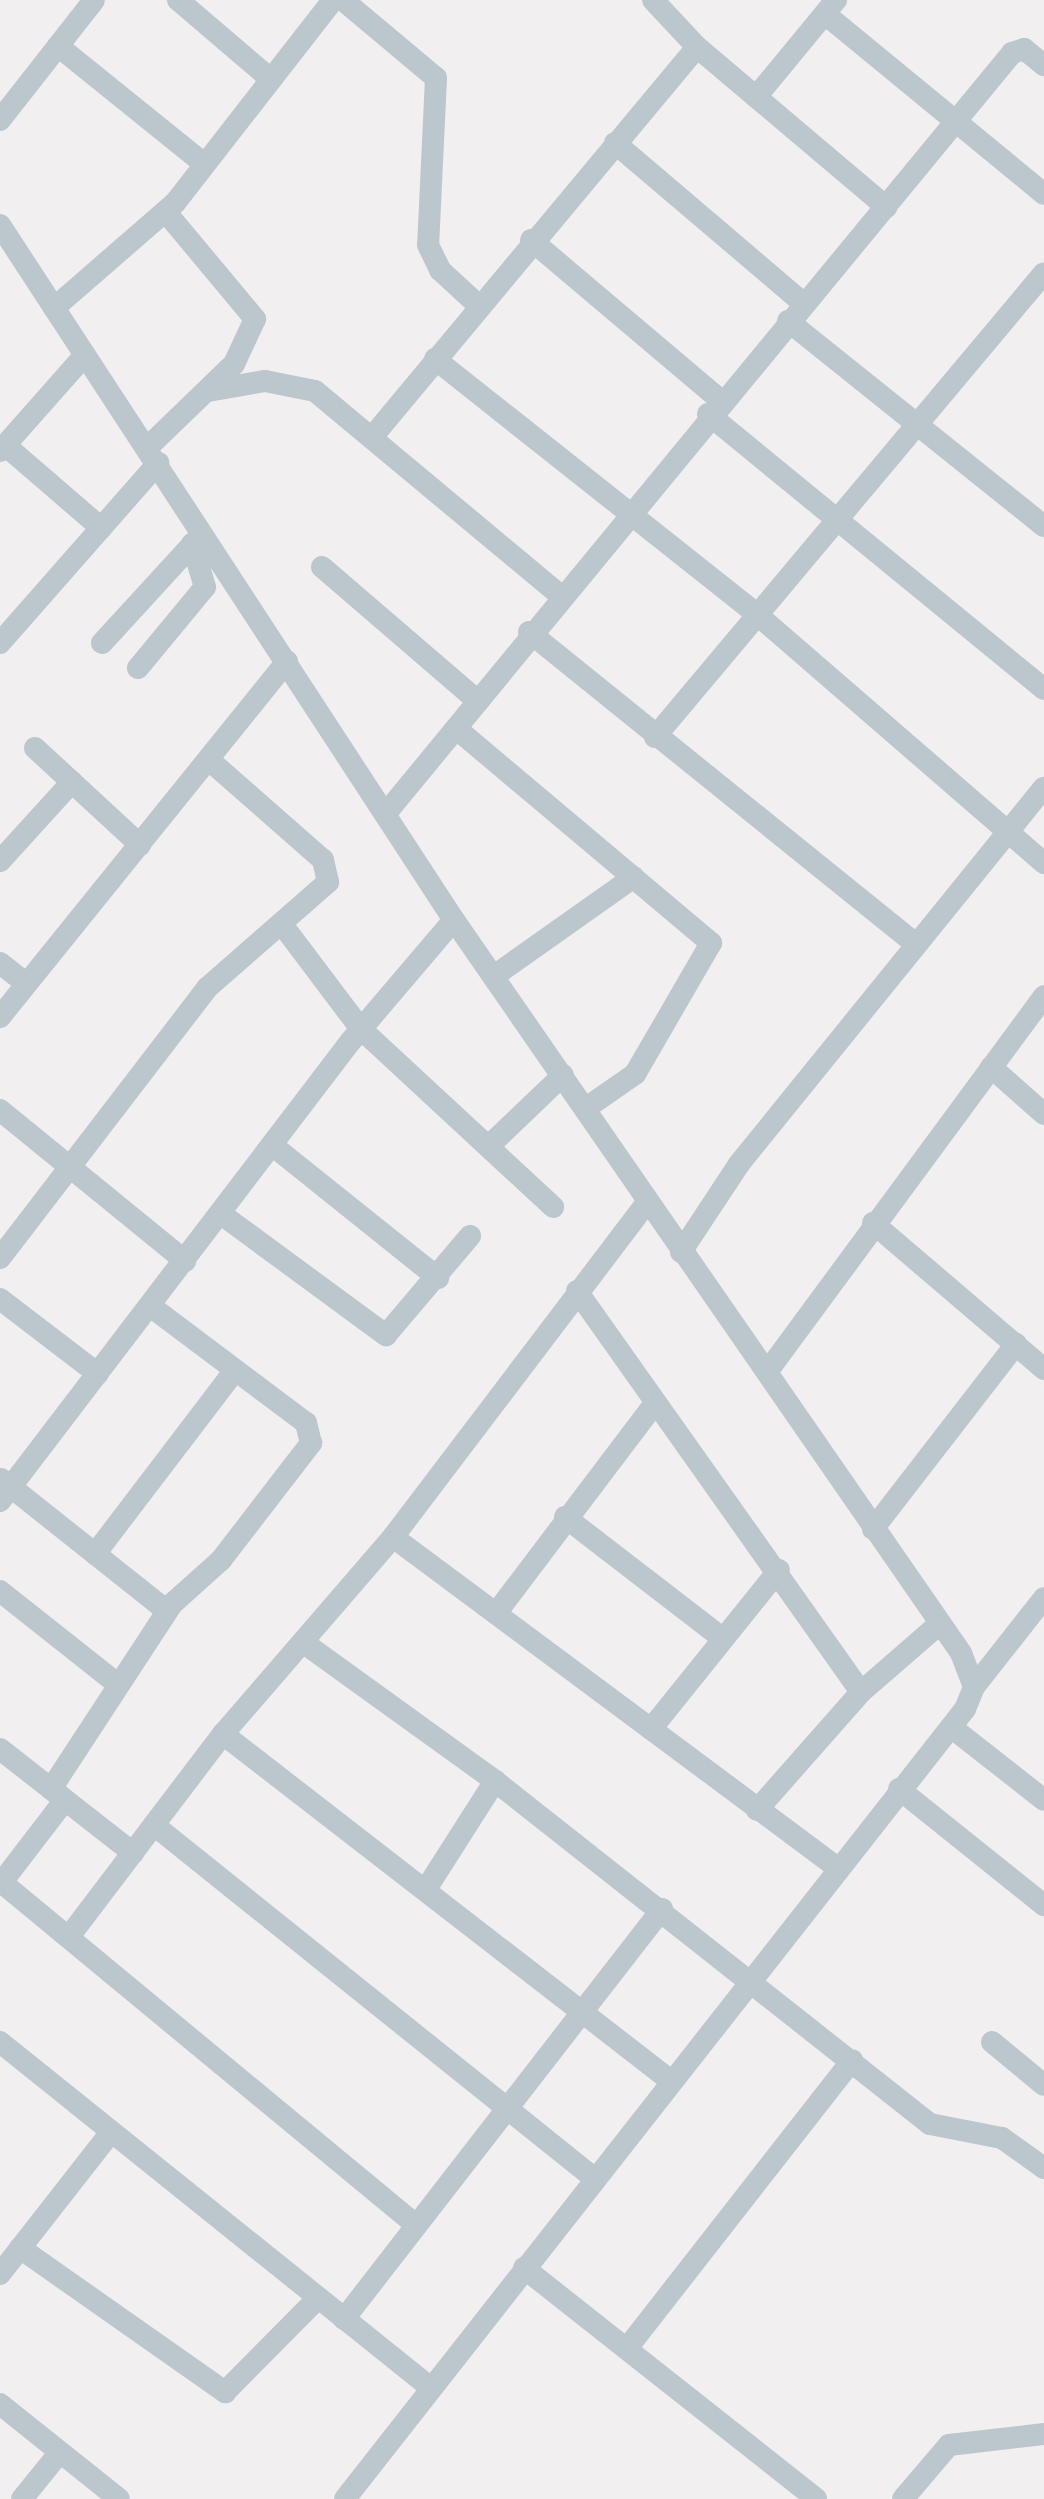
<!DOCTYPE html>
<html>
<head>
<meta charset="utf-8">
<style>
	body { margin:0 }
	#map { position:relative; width:1044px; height:2499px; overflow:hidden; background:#f2eff0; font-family:"Work Sans",sans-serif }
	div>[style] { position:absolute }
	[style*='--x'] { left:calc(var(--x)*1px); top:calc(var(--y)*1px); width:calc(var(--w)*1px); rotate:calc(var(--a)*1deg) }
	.minor>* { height:22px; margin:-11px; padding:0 11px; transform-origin:11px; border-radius:11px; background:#bbc7cc }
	span { translate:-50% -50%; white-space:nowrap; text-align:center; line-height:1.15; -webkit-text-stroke:6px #fff; paint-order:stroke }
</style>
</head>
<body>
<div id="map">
	<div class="minor">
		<i style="--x:178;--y:0;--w:118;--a:40.5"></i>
		<i style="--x:343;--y:0;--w:121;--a:40"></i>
		<i style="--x:436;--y:78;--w:167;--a:92.7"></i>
		<i style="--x:428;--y:245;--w:28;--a:64"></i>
		<i style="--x:440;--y:270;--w:50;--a:42.6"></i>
		<i style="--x:653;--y:0;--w:64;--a:46.9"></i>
		<i style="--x:697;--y:47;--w:248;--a:40.2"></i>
		<i style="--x:825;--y:14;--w:283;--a:39.4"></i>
		<i style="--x:58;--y:46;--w:188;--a:38.9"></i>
		<i style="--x:756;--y:97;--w:126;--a:-50.5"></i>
		<i style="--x:0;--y:120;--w:152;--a:-51.9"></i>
		<i style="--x:615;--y:143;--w:247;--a:40.4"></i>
		<i style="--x:0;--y:225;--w:830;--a:56.85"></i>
		<i style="--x:454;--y:920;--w:891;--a:55.33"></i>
		<i style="--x:961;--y:1653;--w:36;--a:69"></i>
		<i style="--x:974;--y:1687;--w:24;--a:112"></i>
		<i style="--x:965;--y:1709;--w:1004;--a:128.13"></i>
		<i style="--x:531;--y:240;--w:248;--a:40.2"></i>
		<i style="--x:54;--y:308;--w:160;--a:-41"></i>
		<i style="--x:175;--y:203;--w:257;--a:-52.1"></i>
		<i style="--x:788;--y:321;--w:328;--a:38.7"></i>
		<i style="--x:435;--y:359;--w:415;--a:38.4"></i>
		<i style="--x:760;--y:617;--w:376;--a:40.9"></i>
		<i style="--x:208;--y:391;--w:58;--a:-10"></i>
		<i style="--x:265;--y:381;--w:51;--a:11.3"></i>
		<i style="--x:315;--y:391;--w:317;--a:39.8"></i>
		<i style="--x:708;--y:414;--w:434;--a:39.3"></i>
		<i style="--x:373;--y:436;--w:506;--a:-50.21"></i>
		<i style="--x:5;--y:445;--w:127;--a:40.8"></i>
		<i style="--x:149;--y:446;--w:118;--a:-44"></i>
		<i style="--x:234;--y:364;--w:50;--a:-65"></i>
		<i style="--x:255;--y:319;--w:139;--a:-129.8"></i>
		<i style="--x:0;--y:451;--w:128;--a:-48.5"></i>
		<i style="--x:322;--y:567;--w:206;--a:40.7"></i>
		<i style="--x:529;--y:632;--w:497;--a:38.9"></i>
		<i style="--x:0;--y:643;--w:240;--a:-48.7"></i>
		<i style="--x:102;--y:643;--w:145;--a:-47.5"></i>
		<i style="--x:138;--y:668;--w:105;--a:-50.4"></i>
		<i style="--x:205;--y:587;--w:45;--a:-106.8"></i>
		<i style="--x:458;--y:730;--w:331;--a:40.1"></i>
		<i style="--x:711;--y:943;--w:151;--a:120.1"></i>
		<i style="--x:635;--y:1074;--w:60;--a:145.2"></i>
		<i style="--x:655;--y:737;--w:605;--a:-50.02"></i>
		<i style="--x:35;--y:748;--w:143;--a:42.7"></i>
		<i style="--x:387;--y:812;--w:983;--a:-50.53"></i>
		<i style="--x:1012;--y:53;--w:13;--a:-18"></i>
		<i style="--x:1024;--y:49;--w:26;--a:39"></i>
		<i style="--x:0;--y:861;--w:107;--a:-47.7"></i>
		<i style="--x:284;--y:927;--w:128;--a:53"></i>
		<i style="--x:361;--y:1029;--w:262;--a:42.8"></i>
		<i style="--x:0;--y:963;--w:33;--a:38"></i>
		<i style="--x:494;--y:976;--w:171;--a:-35.3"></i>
		<i style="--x:0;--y:1017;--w:457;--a:-51.1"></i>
		<i style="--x:991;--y:1067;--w:71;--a:41.6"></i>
		<i style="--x:0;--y:1110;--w:239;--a:39.2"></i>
		<i style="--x:272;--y:1145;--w:213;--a:38.7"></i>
		<i style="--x:490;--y:1145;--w:101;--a:-43.8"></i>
		<i style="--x:221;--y:1214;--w:205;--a:36.3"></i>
		<i style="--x:386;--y:1335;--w:130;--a:-49.7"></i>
		<i style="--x:873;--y:1223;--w:225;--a:40.5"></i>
		<i style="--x:681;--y:1252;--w:105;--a:-56.6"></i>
		<i style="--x:739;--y:1164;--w:484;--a:-51"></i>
		<i style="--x:0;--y:1258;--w:340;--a:-52.5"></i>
		<i style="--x:207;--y:988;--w:161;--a:-41.2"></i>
		<i style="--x:328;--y:882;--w:23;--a:-103"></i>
		<i style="--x:323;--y:860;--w:152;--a:-138.7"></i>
		<i style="--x:577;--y:1291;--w:491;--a:54.7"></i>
		<i style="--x:0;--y:1299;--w:123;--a:37.4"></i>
		<i style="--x:767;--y:1372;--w:467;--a:-53.6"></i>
		<i style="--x:1;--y:1479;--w:212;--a:38.5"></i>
		<i style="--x:0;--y:1501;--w:577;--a:-52.67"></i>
		<i style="--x:350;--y:1042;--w:160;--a:-49.6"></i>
		<i style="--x:565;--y:1517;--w:197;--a:37.6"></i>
		<i style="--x:873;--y:1529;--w:234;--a:-52.3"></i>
		<i style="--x:393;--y:1537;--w:556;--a:36.66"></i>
		<i style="--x:95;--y:1554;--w:231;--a:-52.7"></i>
		<i style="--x:0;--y:1591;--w:148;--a:38.4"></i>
		<i style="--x:497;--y:1612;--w:262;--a:-52.9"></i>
		<i style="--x:304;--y:1643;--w:236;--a:35.8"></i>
		<i style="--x:495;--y:1781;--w:554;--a:38.26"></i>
		<i style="--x:930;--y:2124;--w:73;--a:11"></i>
		<i style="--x:1002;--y:2138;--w:52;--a:35.5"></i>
		<i style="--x:974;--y:1687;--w:113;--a:-51.8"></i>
		<i style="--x:951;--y:1727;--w:118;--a:38.1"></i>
		<i style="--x:651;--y:1729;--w:204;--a:-51.2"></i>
		<i style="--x:223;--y:1734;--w:567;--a:37.76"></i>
		<i style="--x:0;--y:1749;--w:169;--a:38"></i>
		<i style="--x:51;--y:1789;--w:221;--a:-56.8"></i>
		<i style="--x:172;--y:1604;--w:66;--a:-41.9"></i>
		<i style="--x:221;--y:1560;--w:148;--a:-52.4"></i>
		<i style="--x:311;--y:1443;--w:21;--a:-104"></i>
		<i style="--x:306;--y:1423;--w:195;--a:-143.1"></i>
		<i style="--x:899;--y:1789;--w:186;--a:38.7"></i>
		<i style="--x:757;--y:1810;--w:157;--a:-48.6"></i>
		<i style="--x:861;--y:1692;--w:102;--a:-41"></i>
		<i style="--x:154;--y:1825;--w:566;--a:38.75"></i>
		<i style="--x:0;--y:1881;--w:540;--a:39.59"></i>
		<i style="--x:2;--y:1882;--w:103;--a:-52.5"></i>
		<i style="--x:428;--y:1886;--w:125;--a:-57.5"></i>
		<i style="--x:71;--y:1934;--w:251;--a:-52.8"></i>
		<i style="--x:223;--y:1734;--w:260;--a:-49.2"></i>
		<i style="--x:393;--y:1537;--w:420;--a:-52.8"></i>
		<i style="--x:0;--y:2042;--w:553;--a:38.76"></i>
		<i style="--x:992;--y:2042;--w:67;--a:39.6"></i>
		<i style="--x:20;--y:2248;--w:251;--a:35.1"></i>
		<i style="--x:225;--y:2392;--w:132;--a:-45.3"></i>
		<i style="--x:524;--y:2268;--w:372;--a:38.3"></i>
		<i style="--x:0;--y:2274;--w:180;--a:-52"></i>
		<i style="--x:344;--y:2319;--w:519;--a:-52.2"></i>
		<i style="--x:628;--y:2347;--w:364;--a:-52"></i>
		<i style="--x:0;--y:2404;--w:152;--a:38.6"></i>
		<i style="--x:22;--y:2499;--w:60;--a:-51"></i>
		<i style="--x:903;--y:2499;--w:71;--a:-49.6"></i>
		<i style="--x:949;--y:2445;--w:96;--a:-6.6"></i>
	</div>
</div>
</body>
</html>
